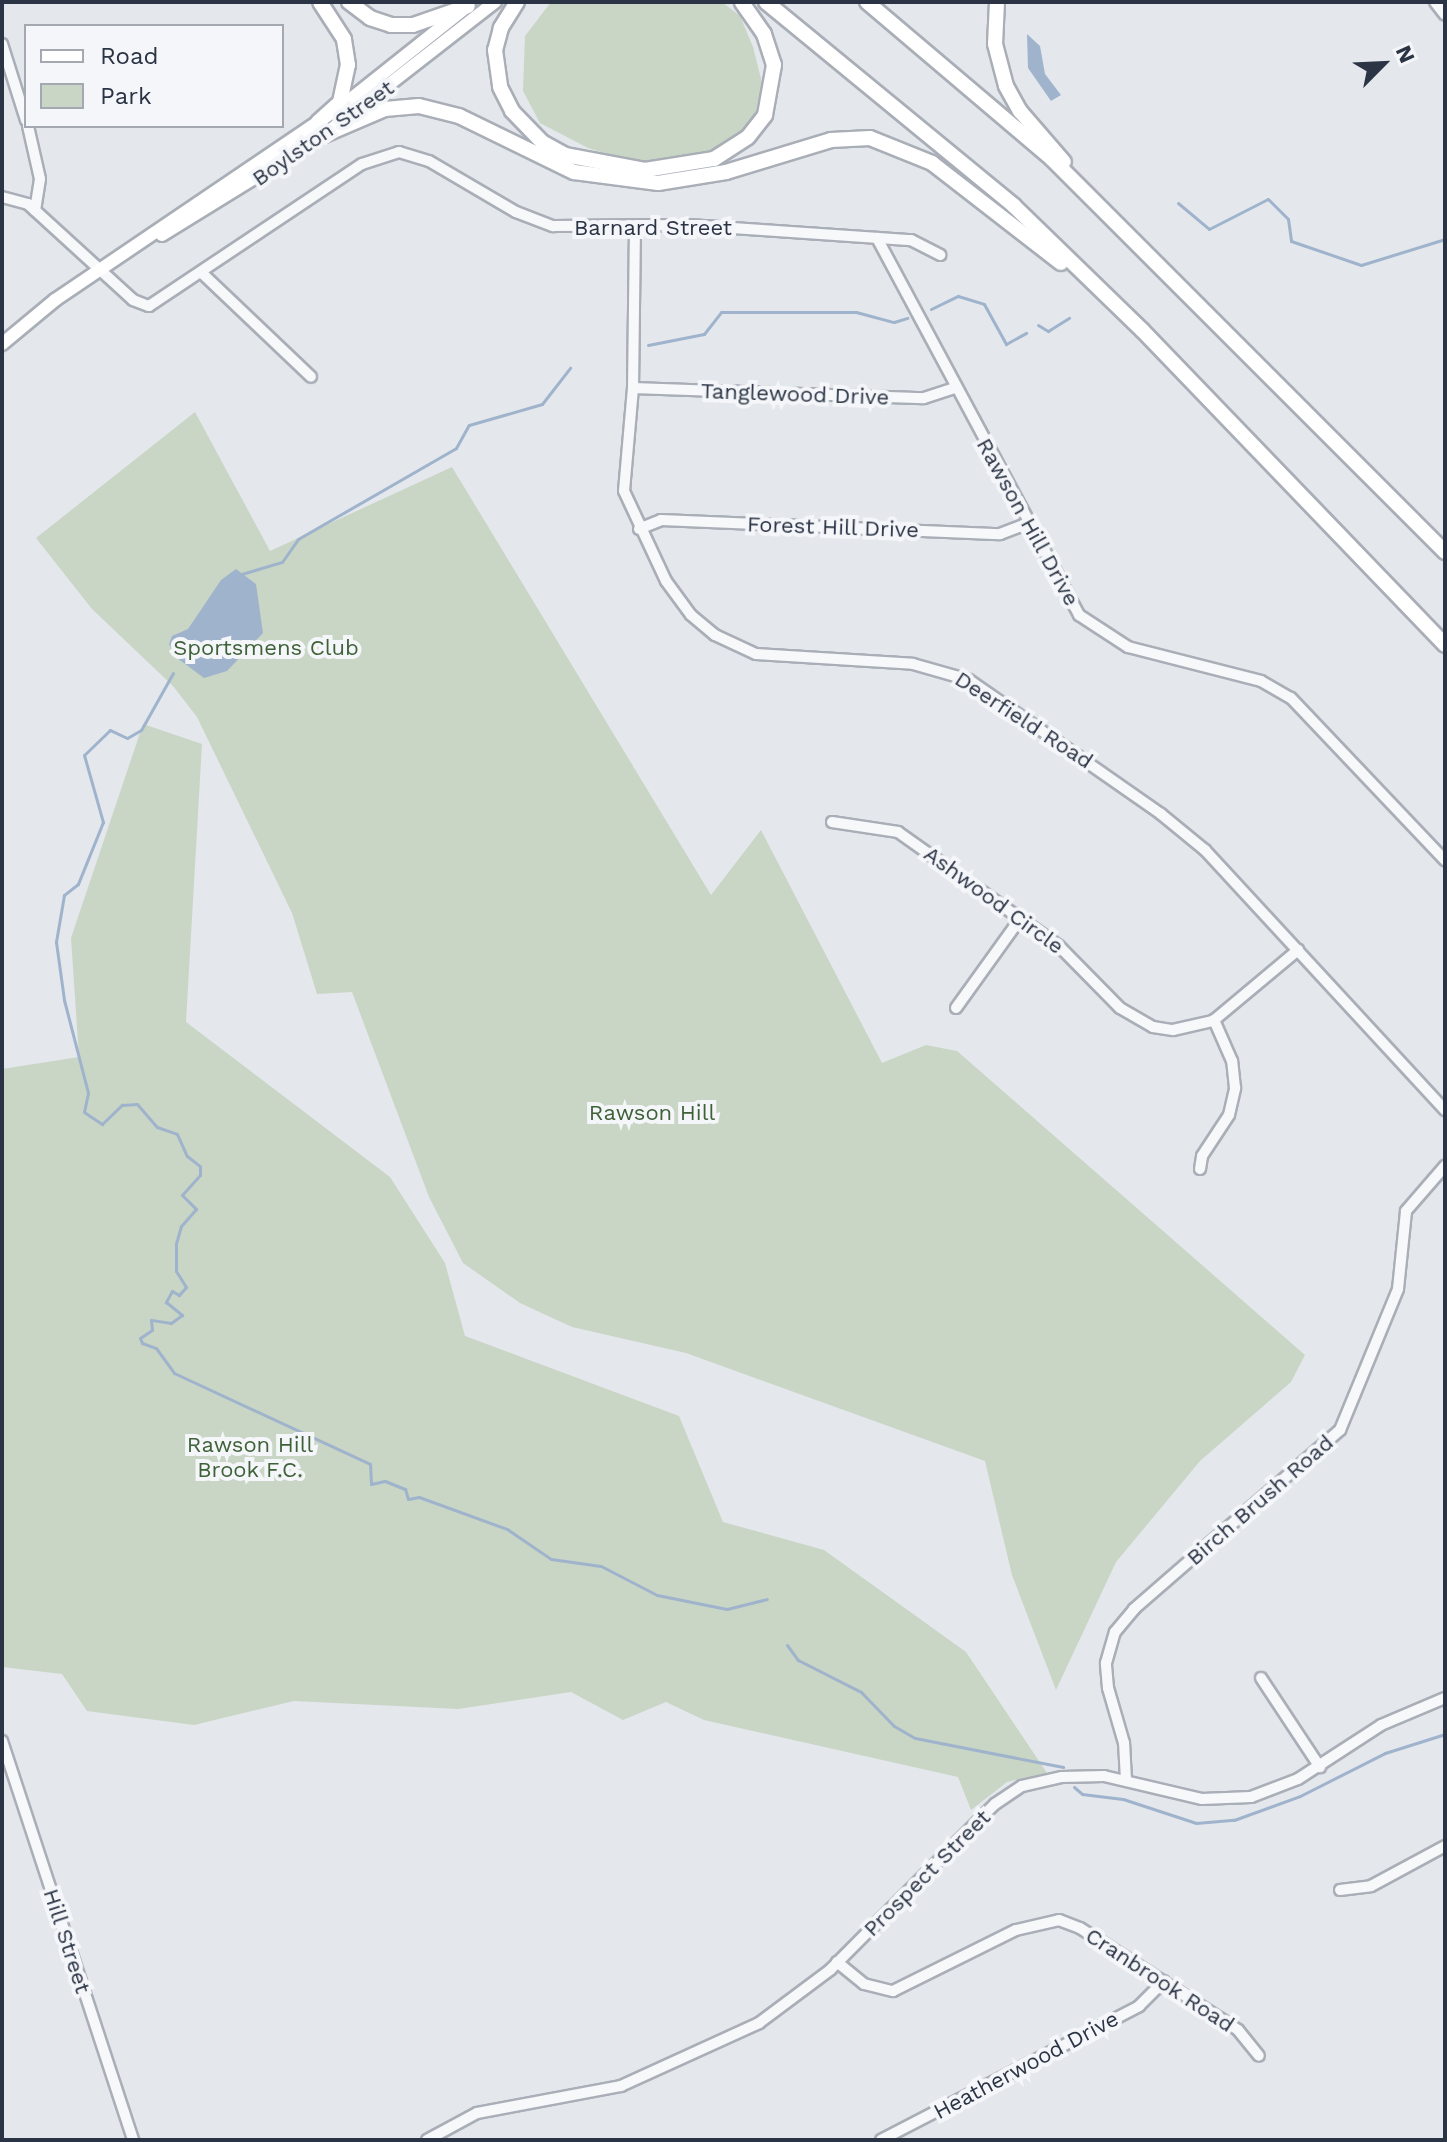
<!DOCTYPE html>
<html>
<head>
<meta charset="utf-8">
<style>
	body { margin:0 }
	#map { position:relative; width:1447px; height:2142px; overflow:hidden; background:#e4e7ec; font-family:"Work Sans",sans-serif }
	div>[style] { position:absolute }
	[style*='--x'] { left:calc(var(--x)*1px); top:calc(var(--y)*1px); width:calc(var(--w)*1px); rotate:calc(var(--a)*1deg) }
	.green>* { inset:0; background:#c9d6c5 }
	.water>* { inset:0; background:#9fb4cc }
	.stream>* { height:3px; margin:-1.5px; padding:0 1.5px; transform-origin:1.5px; border-radius:1.5px; background:#9fb4cc }
	.roads { filter:drop-shadow(2px 0 #a9aeb7) drop-shadow(-2px 0 #a9aeb7) drop-shadow(0 2px #a9aeb7) drop-shadow(0 -2px #a9aeb7) }
	.minor>* { height:10px; margin:-5px; padding:0 5px; transform-origin:5px; border-radius:5px; background:#f7f8fa }
	.major>* { height:12px; margin:-6px; padding:0 6px; transform-origin:6px; border-radius:6px; background:#fff }
	.highway>* { height:14px; margin:-7px; padding:0 7px; transform-origin:7px; border-radius:7px; background:#fff }
	span { translate:-50% -50%; white-space:nowrap; text-align:center; line-height:1.15; -webkit-text-stroke:8px #f4f6f9; paint-order:stroke }
	.street-label { font-size:22px; color:#2b3445 }
	.park-label { font-size:22px; color:#3f6138 }
	.frame { position:absolute; inset:0; border:4px solid #2b3445; pointer-events:none }
	.legend { position:absolute; left:24px; top:24px; width:260px; height:104px; box-sizing:border-box; background:#f4f6f9; border:2px solid #a4a8b1; margin:0; padding:10px 14px; list-style:none; font-size:24px; color:#2b3445 }
	.legend li { display:flex; align-items:center; gap:16px; height:40px }
	.legend b { width:40px; border:2px solid #a4a8b1 }
	.north { position:absolute; left:1343px; top:24px; width:80px; height:80px; -webkit-text-stroke:6px #f4f6f9; paint-order:stroke; rotate:66deg; font-size:22px; font-weight:700; line-height:32px; text-align:center; color:#2b3445 }
	.north::after { content:''; display:block; margin:auto; width:28px; height:36px; background:#2b3445; clip-path:polygon(50% 0,100% 100%,50% 72%,0 100%) }
</style>
</head>
<body>
<div id="map">
	<div class="green">
		<i style="clip-path:polygon(551px 2px,722px 2px,740px 16px,753px 47px,763px 87px,754px 119px,722px 148px,679px 161px,639px 164px,588px 148px,540px 123px,523px 91px,525px 36px)"></i>
		<i style="clip-path:polygon(195px 412px,270px 551px,452px 467px,711px 895px,761px 830px,882px 1063px,926px 1045px,957px 1051px,1305px 1355px,1291px 1382px,1200px 1461px,1116px 1562px,1056px 1690px,1012px 1575px,985px 1461px,686px 1353px,572px 1327px,520px 1303px,463px 1263px,429px 1197px,352px 992px,317px 994px,292px 913px,197px 717px,173px 686px,92px 609px,36px 538px)"></i>
		<i style="clip-path:polygon(143px 724px,202px 744px,186px 1022px,390px 1177px,445px 1263px,465px 1336px,679px 1416px,723px 1522px,824px 1550px,966px 1652px,1047px 1773px,1007px 1782px,971px 1810px,958px 1777px,704px 1720px,666px 1702px,623px 1720px,571px 1692px,458px 1709px,294px 1701px,194px 1725px,87px 1711px,62px 1674px,2px 1667px,2px 1069px,79px 1057px,71px 938px)"></i>
	</div>
	<div class="water">
		<i style="clip-path:polygon(1027px 34px,1040px 46px,1045px 74px,1061px 95px,1051px 101px,1028px 68px)"></i>
		<i style="clip-path:polygon(236px 569px,256px 584px,263px 633px,227px 671px,204px 678px,177px 658px,169px 644px,172px 636px,188px 629px,221px 580px)"></i>
	</div>
	<div class="stream">
		<i style="--x:1178;--y:203;--w:40;--a:40"></i>
		<i style="--x:1209;--y:229;--w:66;--a:-27"></i>
		<i style="--x:1268;--y:199;--w:28;--a:45"></i>
		<i style="--x:1288;--y:219;--w:22;--a:82"></i>
		<i style="--x:1291;--y:241;--w:74;--a:18.9"></i>
		<i style="--x:1361;--y:265;--w:88;--a:-17.2"></i>
		<i style="--x:931;--y:309;--w:30;--a:-26"></i>
		<i style="--x:958;--y:296;--w:27;--a:17"></i>
		<i style="--x:984;--y:304;--w:46;--a:61.2"></i>
		<i style="--x:1006;--y:344;--w:23;--a:-29"></i>
		<i style="--x:1038;--y:325;--w:12;--a:31"></i>
		<i style="--x:1048;--y:331;--w:25;--a:-32"></i>
		<i style="--x:648;--y:345;--w:57;--a:-11.1"></i>
		<i style="--x:704;--y:334;--w:28;--a:-52"></i>
		<i style="--x:721;--y:312;--w:135;--a:0"></i>
		<i style="--x:856;--y:312;--w:39;--a:15"></i>
		<i style="--x:894;--y:322;--w:14;--a:-17"></i>
		<i style="--x:238;--y:575;--w:46;--a:-16.5"></i>
		<i style="--x:282;--y:562;--w:28;--a:-55"></i>
		<i style="--x:298;--y:539;--w:182;--a:-29.9"></i>
		<i style="--x:456;--y:448;--w:26;--a:-61"></i>
		<i style="--x:469;--y:425;--w:76;--a:-16"></i>
		<i style="--x:542;--y:404;--w:46;--a:-52.1"></i>
		<i style="--x:173;--y:673;--w:65;--a:119.3"></i>
		<i style="--x:141;--y:730;--w:16;--a:150"></i>
		<i style="--x:127;--y:738;--w:19;--a:-155"></i>
		<i style="--x:110;--y:730;--w:36;--a:136"></i>
		<i style="--x:84;--y:755;--w:70;--a:74.2"></i>
		<i style="--x:103;--y:822;--w:67;--a:112"></i>
		<i style="--x:78;--y:884;--w:18;--a:142"></i>
		<i style="--x:64;--y:895;--w:48;--a:99.7"></i>
		<i style="--x:56;--y:942;--w:59;--a:82.1"></i>
		<i style="--x:64;--y:1000;--w:96;--a:75.5"></i>
		<i style="--x:88;--y:1093;--w:19;--a:102"></i>
		<i style="--x:84;--y:1112;--w:22;--a:34"></i>
		<i style="--x:102;--y:1124;--w:28;--a:-44"></i>
		<i style="--x:122;--y:1105;--w:15;--a:-4"></i>
		<i style="--x:137;--y:1104;--w:30;--a:49"></i>
		<i style="--x:157;--y:1127;--w:21;--a:19"></i>
		<i style="--x:177;--y:1134;--w:24;--a:66"></i>
		<i style="--x:187;--y:1156;--w:16;--a:38"></i>
		<i style="--x:200;--y:1166;--w:9;--a:90"></i>
		<i style="--x:200;--y:1175;--w:27;--a:132"></i>
		<i style="--x:182;--y:1195;--w:20;--a:45"></i>
		<i style="--x:196;--y:1209;--w:23;--a:131"></i>
		<i style="--x:181;--y:1226;--w:19;--a:106"></i>
		<i style="--x:176;--y:1244;--w:27;--a:90"></i>
		<i style="--x:176;--y:1271;--w:19;--a:58"></i>
		<i style="--x:186;--y:1287;--w:11;--a:131"></i>
		<i style="--x:179;--y:1295;--w:8;--a:-150"></i>
		<i style="--x:172;--y:1291;--w:13;--a:119"></i>
		<i style="--x:166;--y:1302;--w:21;--a:39"></i>
		<i style="--x:182;--y:1315;--w:14;--a:144"></i>
		<i style="--x:171;--y:1323;--w:20;--a:-171"></i>
		<i style="--x:151;--y:1320;--w:10;--a:84"></i>
		<i style="--x:152;--y:1330;--w:14;--a:146"></i>
		<i style="--x:140;--y:1338;--w:5;--a:68"></i>
		<i style="--x:142;--y:1343;--w:15;--a:20"></i>
		<i style="--x:156;--y:1348;--w:31;--a:54"></i>
		<i style="--x:174;--y:1373;--w:216;--a:24.9"></i>
		<i style="--x:370;--y:1464;--w:20;--a:87"></i>
		<i style="--x:371;--y:1484;--w:14;--a:-12"></i>
		<i style="--x:385;--y:1481;--w:22;--a:22"></i>
		<i style="--x:405;--y:1489;--w:10;--a:73"></i>
		<i style="--x:408;--y:1499;--w:11;--a:-10"></i>
		<i style="--x:419;--y:1497;--w:94;--a:20"></i>
		<i style="--x:507;--y:1529;--w:53;--a:34.3"></i>
		<i style="--x:551;--y:1559;--w:50;--a:8"></i>
		<i style="--x:601;--y:1566;--w:63;--a:27.4"></i>
		<i style="--x:657;--y:1595;--w:71;--a:11.3"></i>
		<i style="--x:727;--y:1609;--w:41;--a:-14"></i>
		<i style="--x:787;--y:1645;--w:19;--a:54"></i>
		<i style="--x:798;--y:1660;--w:71;--a:26.9"></i>
		<i style="--x:861;--y:1692;--w:47;--a:45.9"></i>
		<i style="--x:894;--y:1726;--w:24;--a:30"></i>
		<i style="--x:915;--y:1738;--w:151;--a:11.1"></i>
		<i style="--x:1074;--y:1787;--w:11;--a:41"></i>
		<i style="--x:1082;--y:1794;--w:41;--a:7"></i>
		<i style="--x:1123;--y:1799;--w:77;--a:18.2"></i>
		<i style="--x:1196;--y:1823;--w:38;--a:-5"></i>
		<i style="--x:1234;--y:1820;--w:70;--a:-20"></i>
		<i style="--x:1300;--y:1796;--w:95;--a:-26.8"></i>
		<i style="--x:1385;--y:1753;--w:63;--a:-17.6"></i>
	</div>
	<div class="roads">
		<div class="minor">
			<i style="--x:1435;--y:2;--w:16;--a:52"></i>
			<i style="--x:2;--y:44;--w:80;--a:72.5"></i>
			<i style="--x:28;--y:126;--w:54;--a:77.2"></i>
			<i style="--x:40;--y:179;--w:32;--a:99"></i>
			<i style="--x:2;--y:197;--w:27;--a:15"></i>
			<i style="--x:28;--y:204;--w:142;--a:42.4"></i>
			<i style="--x:133;--y:300;--w:17;--a:21"></i>
			<i style="--x:149;--y:306;--w:256;--a:-33.7"></i>
			<i style="--x:362;--y:164;--w:39;--a:-18"></i>
			<i style="--x:399;--y:152;--w:31;--a:17"></i>
			<i style="--x:429;--y:161;--w:101;--a:30.4"></i>
			<i style="--x:516;--y:212;--w:40;--a:21"></i>
			<i style="--x:553;--y:226;--w:136;--a:-0.4"></i>
			<i style="--x:689;--y:225;--w:223;--a:3.9"></i>
			<i style="--x:911;--y:240;--w:33;--a:27"></i>
			<i style="--x:635;--y:226;--w:162;--a:90.7"></i>
			<i style="--x:633;--y:388;--w:103;--a:95"></i>
			<i style="--x:624;--y:491;--w:99;--a:65"></i>
			<i style="--x:666;--y:581;--w:42;--a:53.7"></i>
			<i style="--x:691;--y:615;--w:31;--a:40"></i>
			<i style="--x:715;--y:635;--w:45;--a:24.9"></i>
			<i style="--x:756;--y:654;--w:157;--a:3.6"></i>
			<i style="--x:913;--y:664;--w:58;--a:15.9"></i>
			<i style="--x:969;--y:680;--w:234;--a:34.9"></i>
			<i style="--x:1161;--y:814;--w:57;--a:39.3"></i>
			<i style="--x:1205;--y:850;--w:354;--a:47.3"></i>
			<i style="--x:877;--y:238;--w:428;--a:61.8"></i>
			<i style="--x:1079;--y:615;--w:59;--a:33.1"></i>
			<i style="--x:1128;--y:647;--w:137;--a:14.3"></i>
			<i style="--x:1261;--y:681;--w:34;--a:30"></i>
			<i style="--x:1291;--y:698;--w:224;--a:46.5"></i>
			<i style="--x:203;--y:274;--w:149;--a:43.6"></i>
			<i style="--x:633;--y:388;--w:291;--a:2"></i>
			<i style="--x:924;--y:398;--w:33;--a:-18"></i>
			<i style="--x:639;--y:529;--w:24;--a:-22"></i>
			<i style="--x:661;--y:520;--w:339;--a:2.4"></i>
			<i style="--x:1000;--y:534;--w:28;--a:-21"></i>
			<i style="--x:832;--y:822;--w:67;--a:8.6"></i>
			<i style="--x:898;--y:832;--w:197;--a:35.3"></i>
			<i style="--x:1059;--y:946;--w:87;--a:45.5"></i>
			<i style="--x:1120;--y:1008;--w:38;--a:30"></i>
			<i style="--x:1153;--y:1027;--w:20;--a:9"></i>
			<i style="--x:1173;--y:1030;--w:41;--a:-12.7"></i>
			<i style="--x:1213;--y:1021;--w:111;--a:-39.9"></i>
			<i style="--x:956;--y:1008;--w:110;--a:-54.3"></i>
			<i style="--x:1200;--y:1169;--w:13;--a:-81"></i>
			<i style="--x:1202;--y:1156;--w:49;--a:-56.6"></i>
			<i style="--x:1229;--y:1115;--w:28;--a:-77"></i>
			<i style="--x:1235;--y:1088;--w:27;--a:-96"></i>
			<i style="--x:1232;--y:1061;--w:45;--a:-113.7"></i>
			<i style="--x:1261;--y:1678;--w:107;--a:56.5"></i>
			<i style="--x:2;--y:1741;--w:420;--a:71.8"></i>
			<i style="--x:1126;--y:1780;--w:37;--a:-93"></i>
			<i style="--x:1124;--y:1743;--w:57;--a:-106.2"></i>
			<i style="--x:1108;--y:1688;--w:25;--a:-95"></i>
			<i style="--x:1106;--y:1663;--w:32;--a:-74"></i>
			<i style="--x:1115;--y:1632;--w:30;--a:-50"></i>
			<i style="--x:1134;--y:1609;--w:273;--a:-41"></i>
			<i style="--x:1340;--y:1430;--w:152;--a:-67.6"></i>
			<i style="--x:1398;--y:1289;--w:78;--a:-84.1"></i>
			<i style="--x:1406;--y:1211;--w:60;--a:-49.1"></i>
			<i style="--x:1340;--y:1890;--w:31;--a:-7"></i>
			<i style="--x:1371;--y:1886;--w:84;--a:-28.4"></i>
			<i style="--x:837;--y:1962;--w:35;--a:39"></i>
			<i style="--x:864;--y:1984;--w:30;--a:14"></i>
			<i style="--x:893;--y:1991;--w:137;--a:-26.4"></i>
			<i style="--x:1016;--y:1930;--w:44;--a:-13.1"></i>
			<i style="--x:1059;--y:1920;--w:22;--a:21"></i>
			<i style="--x:1080;--y:1928;--w:188;--a:32.8"></i>
			<i style="--x:1238;--y:2030;--w:33;--a:51"></i>
			<i style="--x:427;--y:2140;--w:57;--a:-28.4"></i>
			<i style="--x:477;--y:2113;--w:147;--a:-10.6"></i>
			<i style="--x:621;--y:2086;--w:152;--a:-24.5"></i>
			<i style="--x:759;--y:2023;--w:89;--a:-36.7"></i>
			<i style="--x:830;--y:1970;--w:234;--a:-45.2"></i>
			<i style="--x:995;--y:1804;--w:32;--a:-34"></i>
			<i style="--x:1022;--y:1786;--w:41;--a:-12.7"></i>
			<i style="--x:1062;--y:1777;--w:42;--a:-1.4"></i>
			<i style="--x:1104;--y:1776;--w:101;--a:13.2"></i>
			<i style="--x:1202;--y:1799;--w:49;--a:-2.3"></i>
			<i style="--x:1251;--y:1797;--w:50;--a:-21"></i>
			<i style="--x:1298;--y:1779;--w:99;--a:-33"></i>
			<i style="--x:1381;--y:1725;--w:69;--a:-22.9"></i>
			<i style="--x:881;--y:2140;--w:291;--a:-27.4"></i>
			<i style="--x:1139;--y:2006;--w:35;--a:-45"></i>
		</div>
		<div class="major">
			<i style="--x:162;--y:235;--w:190;--a:-31.7"></i>
			<i style="--x:324;--y:135;--w:217;--a:-37.9"></i>
			<i style="--x:2;--y:344;--w:69;--a:-39.7"></i>
			<i style="--x:55;--y:300;--w:353;--a:-34.1"></i>
			<i style="--x:347;--y:102;--w:151;--a:-38.5"></i>
		</div>
		<div class="highway">
			<i style="--x:349;--y:2;--w:26;--a:37"></i>
			<i style="--x:370;--y:18;--w:22;--a:18"></i>
			<i style="--x:391;--y:25;--w:22;--a:0"></i>
			<i style="--x:413;--y:25;--w:58;--a:-19.1"></i>
			<i style="--x:517;--y:2;--w:31;--a:122"></i>
			<i style="--x:501;--y:28;--w:23;--a:105"></i>
			<i style="--x:495;--y:50;--w:37;--a:82"></i>
			<i style="--x:500;--y:87;--w:27;--a:63"></i>
			<i style="--x:512;--y:111;--w:43;--a:45.9"></i>
			<i style="--x:542;--y:142;--w:26;--a:29"></i>
			<i style="--x:565;--y:155;--w:81;--a:10.6"></i>
			<i style="--x:645;--y:170;--w:70;--a:-9.1"></i>
			<i style="--x:714;--y:159;--w:40;--a:-32.9"></i>
			<i style="--x:748;--y:137;--w:28;--a:-52"></i>
			<i style="--x:765;--y:115;--w:51;--a:-79.8"></i>
			<i style="--x:774;--y:65;--w:33;--a:-108"></i>
			<i style="--x:764;--y:34;--w:39;--a:-125"></i>
			<i style="--x:766;--y:2;--w:321;--a:39.4"></i>
			<i style="--x:1014;--y:206;--w:178;--a:44.1"></i>
			<i style="--x:1142;--y:330;--w:437;--a:46.1"></i>
			<i style="--x:867;--y:2;--w:243;--a:40.3"></i>
			<i style="--x:1052;--y:159;--w:556;--a:45"></i>
			<i style="--x:997;--y:2;--w:42;--a:92.7"></i>
			<i style="--x:995;--y:44;--w:43;--a:75.3"></i>
			<i style="--x:1006;--y:86;--w:29;--a:61"></i>
			<i style="--x:1020;--y:111;--w:67;--a:49.2"></i>
			<i style="--x:318;--y:122;--w:30;--a:-42"></i>
			<i style="--x:340;--y:102;--w:38;--a:-78"></i>
			<i style="--x:348;--y:65;--w:26;--a:-99"></i>
			<i style="--x:344;--y:39;--w:44;--a:-123"></i>
			<i style="--x:324;--y:135;--w:66;--a:-23.1"></i>
			<i style="--x:385;--y:109;--w:34;--a:-5"></i>
			<i style="--x:419;--y:106;--w:41;--a:14"></i>
			<i style="--x:459;--y:116;--w:128;--a:26"></i>
			<i style="--x:574;--y:172;--w:85;--a:7.5"></i>
			<i style="--x:658;--y:183;--w:69;--a:-9.2"></i>
			<i style="--x:726;--y:172;--w:110;--a:-16.9"></i>
			<i style="--x:831;--y:140;--w:39;--a:-3"></i>
			<i style="--x:870;--y:138;--w:67;--a:22"></i>
			<i style="--x:932;--y:163;--w:163;--a:37.8"></i>
		</div>
	</div>
	<div class="street-label">
		<span style="left:323px;top:133px;rotate:-35deg">Boylston Street</span>
		<span style="left:653px;top:228px">Barnard Street</span>
		<span style="left:795px;top:394px;rotate:2deg">Tanglewood Drive</span>
		<span style="left:1028px;top:522px;rotate:61deg">Rawson Hill Drive</span>
		<span style="left:833px;top:527px;rotate:2deg">Forest Hill Drive</span>
		<span style="left:1024px;top:720px;rotate:33deg">Deerfield Road</span>
		<span style="left:994px;top:900px;rotate:36deg">Ashwood Circle</span>
		<span style="left:1260px;top:1500px;rotate:-41deg">Birch Brush Road</span>
		<span style="left:927px;top:1873px;rotate:-45deg">Prospect Street</span>
		<span style="left:67px;top:1941px;rotate:72deg">Hill Street</span>
		<span style="left:1160px;top:1980px;rotate:33deg">Cranbrook Road</span>
		<span style="left:1026px;top:2065px;rotate:-28deg">Heatherwood Drive</span>
	</div>
	<div class="park-label">
		<span style="left:266px;top:648px">Sportsmens Club</span>
		<span style="left:652px;top:1113px">Rawson Hill</span>
		<span style="left:250px;top:1457px">Rawson Hill<br>Brook F.C.</span>
	</div>
	<div class="frame"></div>
	<ul class="legend">
	<li><b style="height:10px;background:#fff"></b>Road</li>
	<li><b style="height:22px;background:#c9d6c5"></b>Park</li>
	</ul>
	<div class="north">N</div>
</div>
</body>
</html>
